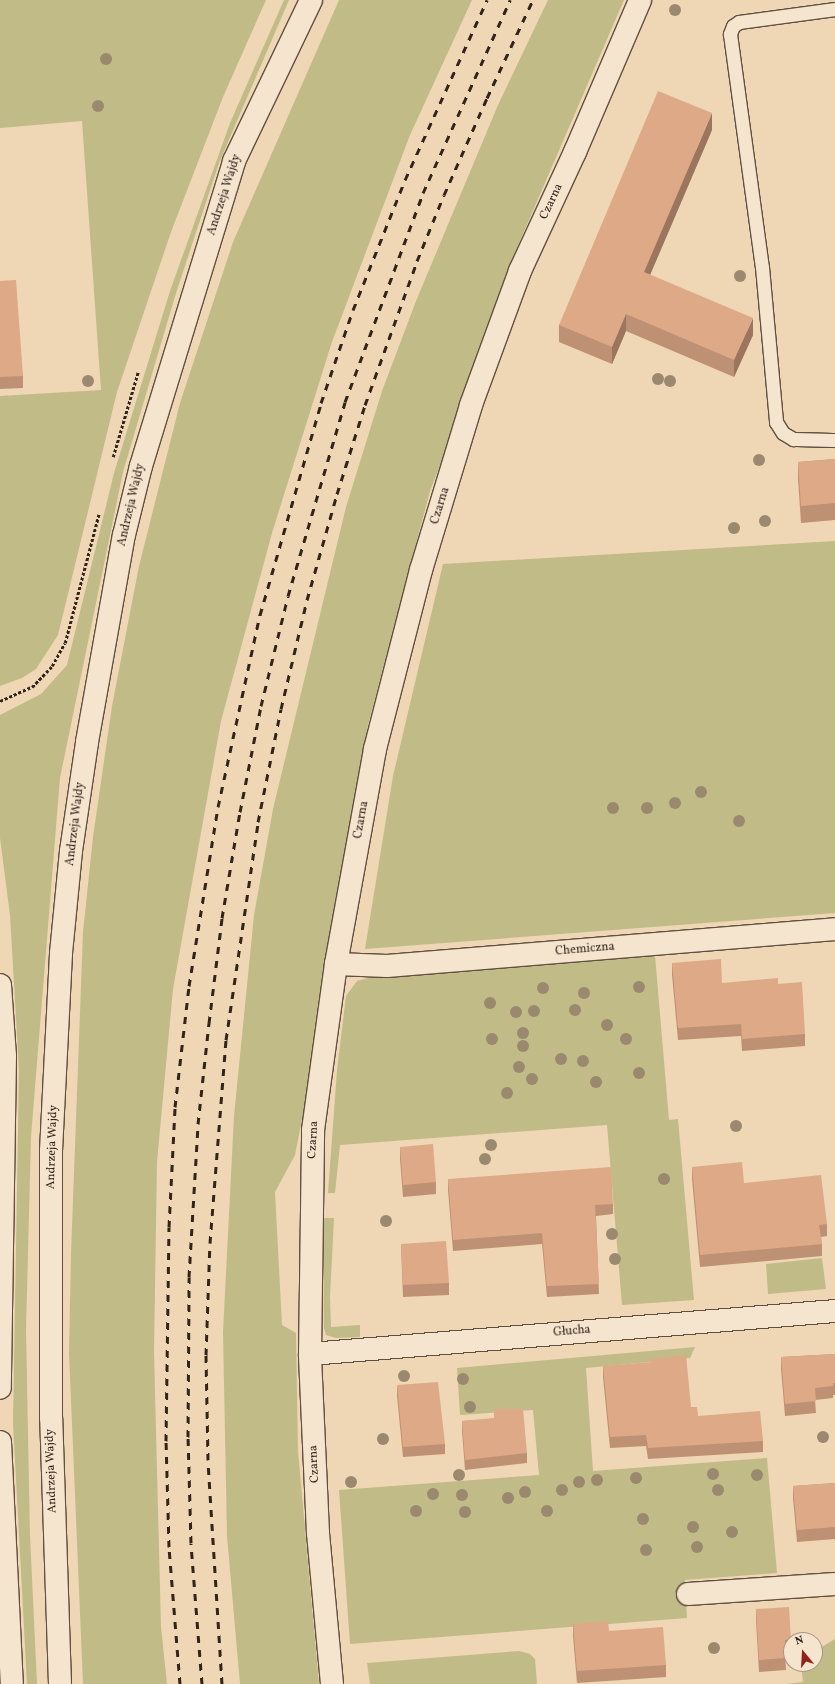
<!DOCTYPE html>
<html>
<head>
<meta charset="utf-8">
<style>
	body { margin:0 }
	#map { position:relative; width:835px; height:1684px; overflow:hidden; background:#efd6b4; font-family:Vollkorn,serif }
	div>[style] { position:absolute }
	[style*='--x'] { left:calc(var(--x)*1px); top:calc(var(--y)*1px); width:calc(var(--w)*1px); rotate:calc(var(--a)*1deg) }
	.green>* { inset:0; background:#c1bc87 }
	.path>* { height:2.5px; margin-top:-1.25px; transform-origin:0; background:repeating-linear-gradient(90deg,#32241b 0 3px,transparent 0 5px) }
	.roads { filter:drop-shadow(1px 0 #615041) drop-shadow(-1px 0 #615041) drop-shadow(0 1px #615041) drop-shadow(0 -1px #615041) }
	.service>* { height:13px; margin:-6.5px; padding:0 6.5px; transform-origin:6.5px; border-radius:6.5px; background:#f5e4ce }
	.minor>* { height:22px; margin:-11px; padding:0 11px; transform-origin:11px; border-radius:11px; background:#f5e4ce }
	.secondary>* { height:22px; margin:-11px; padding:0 11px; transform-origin:11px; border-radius:11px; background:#f5e4ce }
	.rail>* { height:3px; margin-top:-1.5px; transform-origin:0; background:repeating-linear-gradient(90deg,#32241b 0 7px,transparent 0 14px) }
	.trees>* { width:12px; height:12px; margin:-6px; border-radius:50%; background:#9b896f }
	.wall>* { inset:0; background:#bf9174 }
	.shaded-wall>* { inset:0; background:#9b765e }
	.building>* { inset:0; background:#dea987 }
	span { translate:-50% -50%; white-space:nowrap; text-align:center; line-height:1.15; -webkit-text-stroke:3.5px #f5e4ce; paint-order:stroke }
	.street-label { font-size:12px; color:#32241b }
	.north { position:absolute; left:783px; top:1632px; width:40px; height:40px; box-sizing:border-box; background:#f5e4ce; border:1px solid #a79786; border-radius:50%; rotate:342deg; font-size:11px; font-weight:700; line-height:16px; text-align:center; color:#32241b }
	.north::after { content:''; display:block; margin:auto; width:14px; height:18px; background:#8f2418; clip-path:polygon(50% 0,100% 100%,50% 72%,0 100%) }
</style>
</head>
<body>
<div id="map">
	<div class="green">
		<i style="clip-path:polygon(0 0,266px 0,223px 97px,171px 232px,117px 392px,58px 635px,36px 669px,22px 678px,0 686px,0 396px,101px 390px,82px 121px,0 128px)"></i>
		<i style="clip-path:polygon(284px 0,289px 0,219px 163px,176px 293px,123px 472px,60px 778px,31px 1137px,26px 1330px,30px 1535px,37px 1684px,27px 1684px,13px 1423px,19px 1070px,10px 915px,0 838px,0 715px,41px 694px,67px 665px,114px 473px,170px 291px,230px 123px)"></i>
		<i style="clip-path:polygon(339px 0,472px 0,410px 135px,332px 342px,272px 533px,221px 721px,173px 989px,157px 1162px,154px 1352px,161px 1627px,167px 1684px,83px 1684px,69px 1353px,71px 1253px,83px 932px,93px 837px,112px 706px,139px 566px,180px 403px,233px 242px)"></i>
		<i style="clip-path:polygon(548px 0,624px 0,513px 257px,482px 340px,456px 424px,430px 491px,368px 725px,309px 1084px,295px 1155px,275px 1192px,282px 1325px,296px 1333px,298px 1451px,319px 1684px,240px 1684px,227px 1536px,223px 1332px,234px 1116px,254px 915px,273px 809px,346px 507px,382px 391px,416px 301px,498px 105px)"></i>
		<i style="clip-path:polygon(835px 541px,835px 913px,365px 949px,393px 776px,443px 564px)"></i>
		<i style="clip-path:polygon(655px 955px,669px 1120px,678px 1119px,694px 1300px,622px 1305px,607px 1125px,340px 1145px,335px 1193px,328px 1193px,337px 1070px,346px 996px,357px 981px,376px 976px)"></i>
		<i style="clip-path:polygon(323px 1218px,334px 1218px,330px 1297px,331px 1327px,360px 1325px,360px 1337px,336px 1338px,326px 1335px,324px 1328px)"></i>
		<i style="clip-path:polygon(822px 1258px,826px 1289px,768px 1294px,766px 1264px)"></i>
		<i style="clip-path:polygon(695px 1347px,690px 1358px,586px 1368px,593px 1471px,767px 1458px,777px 1573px,685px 1580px,687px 1618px,350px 1644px,339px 1490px,539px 1475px,533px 1410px,460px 1415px,457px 1368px)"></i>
		<i style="clip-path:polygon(835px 1639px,835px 1684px,786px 1684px,803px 1682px,801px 1664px,815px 1664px,815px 1651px)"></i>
		<i style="clip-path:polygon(519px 1651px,530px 1654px,535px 1659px,537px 1684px,370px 1684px,367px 1663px)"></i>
	</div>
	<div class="path">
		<i style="--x:113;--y:457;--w:89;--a:-73.6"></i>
		<i style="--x:0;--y:701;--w:35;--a:-24"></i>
		<i style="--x:32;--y:687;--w:29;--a:-46"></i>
		<i style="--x:52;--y:666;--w:26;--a:-61"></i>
		<i style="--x:65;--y:643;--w:134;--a:-75.3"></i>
	</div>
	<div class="roads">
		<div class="service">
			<i style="--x:835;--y:9;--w:97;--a:172.3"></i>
			<i style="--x:739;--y:22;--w:7;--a:146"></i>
			<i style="--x:733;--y:26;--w:9;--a:111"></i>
			<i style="--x:730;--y:34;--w:235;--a:82.2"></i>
			<i style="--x:762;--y:267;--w:156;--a:84.8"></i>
			<i style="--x:776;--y:422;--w:13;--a:58"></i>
			<i style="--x:783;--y:433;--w:12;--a:31"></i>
			<i style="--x:793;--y:439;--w:42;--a:1.4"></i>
		</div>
		<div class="minor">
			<i style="--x:336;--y:964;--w:51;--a:2.2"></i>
			<i style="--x:387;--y:966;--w:450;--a:-4.7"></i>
			<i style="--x:0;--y:985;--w:71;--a:86"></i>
			<i style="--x:5;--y:1056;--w:332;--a:90.9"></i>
			<i style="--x:310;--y:1354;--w:527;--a:-4.68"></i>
			<i style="--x:0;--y:1442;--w:242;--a:87.2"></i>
			<i style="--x:688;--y:1594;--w:147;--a:-3.9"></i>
			<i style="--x:332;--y:1684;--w:152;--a:-95.3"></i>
			<i style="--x:318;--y:1533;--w:179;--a:-92.6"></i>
			<i style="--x:310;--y:1354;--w:224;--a:-89.2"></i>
			<i style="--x:313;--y:1130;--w:168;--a:-82.1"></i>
			<i style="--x:336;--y:964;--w:219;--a:-79.7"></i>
			<i style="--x:375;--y:749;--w:185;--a:-75.6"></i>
			<i style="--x:421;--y:570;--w:172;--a:-73.1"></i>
			<i style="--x:471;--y:405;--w:143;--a:-69.9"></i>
			<i style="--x:520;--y:271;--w:131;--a:-65.2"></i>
			<i style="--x:575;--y:152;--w:165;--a:-66.8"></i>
		</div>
		<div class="secondary">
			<i style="--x:60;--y:1684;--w:266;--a:-91.9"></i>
			<i style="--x:51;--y:1418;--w:267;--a:-90"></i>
			<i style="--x:51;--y:1151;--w:198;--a:-87.1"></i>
			<i style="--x:61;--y:953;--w:102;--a:-84.4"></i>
			<i style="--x:71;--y:851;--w:110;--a:-81.6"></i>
			<i style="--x:87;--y:742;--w:210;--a:-79.9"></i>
			<i style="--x:124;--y:535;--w:71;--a:-76.2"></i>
			<i style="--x:141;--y:466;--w:319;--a:-73"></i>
			<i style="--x:234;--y:161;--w:178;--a:-64.4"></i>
		</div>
	</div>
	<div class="rail">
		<i style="--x:180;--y:1684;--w:137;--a:-94.6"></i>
		<i style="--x:169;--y:1547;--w:106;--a:-91.6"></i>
		<i style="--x:166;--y:1441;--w:214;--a:-89.2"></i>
		<i style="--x:169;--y:1227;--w:120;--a:-87.1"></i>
		<i style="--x:175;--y:1107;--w:122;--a:-83.4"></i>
		<i style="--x:189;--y:986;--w:181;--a:-80.8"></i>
		<i style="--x:218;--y:807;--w:197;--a:-77.7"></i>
		<i style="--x:260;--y:615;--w:221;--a:-73.9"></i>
		<i style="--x:321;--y:403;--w:98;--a:-71"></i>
		<i style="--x:353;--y:310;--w:140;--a:-68.2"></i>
		<i style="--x:405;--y:180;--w:198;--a:-65.5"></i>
		<i style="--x:202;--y:1684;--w:141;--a:-94.5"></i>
		<i style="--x:191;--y:1543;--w:106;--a:-91.6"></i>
		<i style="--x:188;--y:1437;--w:160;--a:-89.6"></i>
		<i style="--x:189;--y:1277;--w:153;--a:-86.6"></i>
		<i style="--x:198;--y:1124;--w:102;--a:-83.8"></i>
		<i style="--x:209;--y:1023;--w:106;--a:-82.9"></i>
		<i style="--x:222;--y:918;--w:108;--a:-80.4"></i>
		<i style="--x:240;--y:812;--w:108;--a:-78.8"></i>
		<i style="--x:261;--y:706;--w:113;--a:-76.2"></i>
		<i style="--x:288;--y:596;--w:202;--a:-73.6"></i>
		<i style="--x:345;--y:402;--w:223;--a:-69.5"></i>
		<i style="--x:423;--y:193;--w:212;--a:-65.7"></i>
		<i style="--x:222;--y:1684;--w:224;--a:-93.6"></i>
		<i style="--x:208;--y:1460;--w:105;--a:-91.1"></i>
		<i style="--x:206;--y:1355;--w:112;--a:-88"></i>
		<i style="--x:210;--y:1243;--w:204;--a:-85.5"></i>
		<i style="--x:226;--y:1040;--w:220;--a:-81.6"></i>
		<i style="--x:258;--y:822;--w:115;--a:-78.5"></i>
		<i style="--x:281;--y:709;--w:112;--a:-76.6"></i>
		<i style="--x:307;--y:600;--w:110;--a:-74.2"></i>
		<i style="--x:337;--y:494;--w:93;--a:-72.5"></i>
		<i style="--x:365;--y:405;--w:153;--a:-70.1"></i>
		<i style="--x:417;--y:261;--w:71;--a:-67.8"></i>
		<i style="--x:444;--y:195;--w:106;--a:-66.1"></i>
		<i style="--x:487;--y:98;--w:108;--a:-64.9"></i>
	</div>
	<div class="trees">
		<i style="left:675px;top:10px"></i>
		<i style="left:106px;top:59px"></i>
		<i style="left:98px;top:106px"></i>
		<i style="left:740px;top:276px"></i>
		<i style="left:658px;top:379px"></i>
		<i style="left:88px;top:381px"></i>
		<i style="left:670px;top:381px"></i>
		<i style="left:759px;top:460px"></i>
		<i style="left:765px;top:521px"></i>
		<i style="left:734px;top:528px"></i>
		<i style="left:701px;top:792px"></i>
		<i style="left:675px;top:803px"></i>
		<i style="left:613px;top:808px"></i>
		<i style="left:647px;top:808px"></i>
		<i style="left:739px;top:821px"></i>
		<i style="left:639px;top:987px"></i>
		<i style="left:543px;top:988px"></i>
		<i style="left:584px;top:993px"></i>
		<i style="left:490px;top:1003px"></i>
		<i style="left:575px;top:1010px"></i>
		<i style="left:534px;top:1011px"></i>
		<i style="left:516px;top:1012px"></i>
		<i style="left:607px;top:1025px"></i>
		<i style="left:523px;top:1033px"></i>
		<i style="left:492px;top:1039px"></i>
		<i style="left:626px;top:1039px"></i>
		<i style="left:523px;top:1046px"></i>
		<i style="left:561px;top:1059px"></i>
		<i style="left:583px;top:1061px"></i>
		<i style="left:519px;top:1067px"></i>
		<i style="left:639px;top:1073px"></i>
		<i style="left:532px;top:1079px"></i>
		<i style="left:596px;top:1082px"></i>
		<i style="left:507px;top:1093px"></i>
		<i style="left:736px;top:1126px"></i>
		<i style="left:491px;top:1145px"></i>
		<i style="left:485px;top:1159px"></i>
		<i style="left:664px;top:1179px"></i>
		<i style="left:386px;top:1221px"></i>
		<i style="left:612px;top:1234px"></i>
		<i style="left:615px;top:1259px"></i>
		<i style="left:404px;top:1376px"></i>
		<i style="left:463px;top:1379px"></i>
		<i style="left:470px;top:1407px"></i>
		<i style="left:823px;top:1437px"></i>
		<i style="left:383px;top:1439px"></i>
		<i style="left:713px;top:1474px"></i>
		<i style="left:459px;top:1475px"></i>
		<i style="left:757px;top:1475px"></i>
		<i style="left:636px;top:1478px"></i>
		<i style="left:597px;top:1480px"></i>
		<i style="left:351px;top:1482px"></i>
		<i style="left:579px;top:1482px"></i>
		<i style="left:562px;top:1490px"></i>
		<i style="left:718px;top:1490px"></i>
		<i style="left:525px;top:1492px"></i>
		<i style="left:433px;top:1494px"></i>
		<i style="left:462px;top:1495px"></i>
		<i style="left:508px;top:1498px"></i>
		<i style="left:416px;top:1511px"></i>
		<i style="left:547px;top:1511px"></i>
		<i style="left:465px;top:1512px"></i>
		<i style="left:643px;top:1519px"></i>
		<i style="left:693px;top:1527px"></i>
		<i style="left:732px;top:1532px"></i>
		<i style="left:697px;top:1547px"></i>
		<i style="left:646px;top:1550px"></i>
		<i style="left:714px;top:1648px"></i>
	</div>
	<div class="wall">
		<i style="clip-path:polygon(712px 130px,650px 275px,753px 335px,734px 377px,626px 331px,612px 364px,559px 342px,559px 325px)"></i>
		<i style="clip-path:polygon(0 281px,23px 376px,23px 388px,0 389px)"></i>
		<i style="clip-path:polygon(835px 459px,835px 520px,801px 523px,798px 479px,798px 462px)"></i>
		<i style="clip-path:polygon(672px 963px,722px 983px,778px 984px,805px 1034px,805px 1046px,742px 1051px,741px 1036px,678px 1040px,672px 975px)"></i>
		<i style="clip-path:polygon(400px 1147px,436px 1182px,436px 1194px,403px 1197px,400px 1159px)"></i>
		<i style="clip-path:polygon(692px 1167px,744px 1183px,827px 1224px,827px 1236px,821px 1237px,822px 1244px,822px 1256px,700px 1267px,692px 1179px)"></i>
		<i style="clip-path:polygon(448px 1179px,613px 1204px,613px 1214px,596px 1216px,599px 1294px,547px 1297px,542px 1244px,453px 1251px,448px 1190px)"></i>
		<i style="clip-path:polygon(401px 1244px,449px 1283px,449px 1295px,403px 1297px)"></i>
		<i style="clip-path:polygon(835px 1354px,835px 1395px,833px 1395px,833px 1398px,815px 1400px,816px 1413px,785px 1416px,781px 1369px,781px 1357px)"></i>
		<i style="clip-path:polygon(603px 1366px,691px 1407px,698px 1416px,763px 1441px,763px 1452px,648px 1459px,646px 1446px,610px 1448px,603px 1377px)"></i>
		<i style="clip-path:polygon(397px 1385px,445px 1444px,445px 1454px,403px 1457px,397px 1396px)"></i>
		<i style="clip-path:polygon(494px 1409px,527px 1453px,527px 1463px,465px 1470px,462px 1431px,462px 1421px,494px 1419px)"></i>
		<i style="clip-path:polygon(835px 1483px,835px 1539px,797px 1542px,793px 1498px,793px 1486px)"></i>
		<i style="clip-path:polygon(756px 1609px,791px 1640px,791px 1652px,785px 1652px,786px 1670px,759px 1672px,756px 1621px)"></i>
		<i style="clip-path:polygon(573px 1624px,609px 1631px,666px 1665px,666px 1677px,577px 1683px,573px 1636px)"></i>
	</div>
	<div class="shaded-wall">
		<i style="clip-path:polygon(712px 113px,712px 130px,644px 289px,644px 272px)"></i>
		<i style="clip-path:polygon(626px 314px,626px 331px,612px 364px,612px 347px)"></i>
		<i style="clip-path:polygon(753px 318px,753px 335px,734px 377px,734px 360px)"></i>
	</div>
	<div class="building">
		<i style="clip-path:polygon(658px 91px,712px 113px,644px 272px,753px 318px,734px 360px,626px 314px,612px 347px,559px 325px)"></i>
		<i style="clip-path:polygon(16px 280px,23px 376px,0 377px,0 281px)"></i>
		<i style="clip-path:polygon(835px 459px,835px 503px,801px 506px,798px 462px)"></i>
		<i style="clip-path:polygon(721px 959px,722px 983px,778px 978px,778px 984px,802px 982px,805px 1034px,742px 1039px,741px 1024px,678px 1028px,672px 963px)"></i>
		<i style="clip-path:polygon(433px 1144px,436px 1182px,403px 1185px,400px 1147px)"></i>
		<i style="clip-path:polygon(742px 1162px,744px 1183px,821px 1175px,827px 1224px,819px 1225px,822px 1244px,700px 1255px,692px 1167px)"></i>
		<i style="clip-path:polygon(611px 1167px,613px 1204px,595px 1205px,599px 1284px,547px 1286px,542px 1233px,453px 1240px,448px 1179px)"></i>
		<i style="clip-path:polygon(446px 1241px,449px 1283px,403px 1285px,401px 1244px)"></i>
		<i style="clip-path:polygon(835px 1354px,835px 1383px,833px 1383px,833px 1386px,815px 1388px,816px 1401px,785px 1404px,781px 1357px)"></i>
		<i style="clip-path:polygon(686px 1355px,691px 1407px,697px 1407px,698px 1416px,760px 1411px,763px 1441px,648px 1448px,646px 1435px,610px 1437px,603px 1366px,651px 1362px,651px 1359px)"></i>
		<i style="clip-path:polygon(438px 1382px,445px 1444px,403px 1447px,397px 1385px)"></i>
		<i style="clip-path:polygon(494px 1409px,523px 1409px,527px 1453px,465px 1460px,462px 1421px,494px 1418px)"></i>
		<i style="clip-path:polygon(835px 1483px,835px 1527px,797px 1530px,793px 1486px)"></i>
		<i style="clip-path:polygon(789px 1607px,791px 1640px,785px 1640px,786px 1658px,759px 1660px,756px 1609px)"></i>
		<i style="clip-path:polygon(608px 1621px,609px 1631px,663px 1627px,666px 1665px,577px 1671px,573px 1624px)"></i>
	</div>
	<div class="street-label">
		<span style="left:225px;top:195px;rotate:-72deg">Andrzeja Wajdy</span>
		<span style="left:552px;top:202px;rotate:-65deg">Czarna</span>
		<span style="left:132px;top:505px;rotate:-77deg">Andrzeja Wajdy</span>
		<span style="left:441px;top:506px;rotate:-73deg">Czarna</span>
		<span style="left:362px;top:820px;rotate:-80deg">Czarna</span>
		<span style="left:76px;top:824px;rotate:-83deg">Andrzeja Wajdy</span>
		<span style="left:585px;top:950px;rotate:-5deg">Chemiczna</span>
		<span style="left:314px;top:1140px;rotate:-87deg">Czarna</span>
		<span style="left:53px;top:1147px;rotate:-88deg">Andrzeja Wajdy</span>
		<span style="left:572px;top:1332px;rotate:-5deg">Głucha</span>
		<span style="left:315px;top:1464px;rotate:-93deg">Czarna</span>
		<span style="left:52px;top:1471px;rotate:-92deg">Andrzeja Wajdy</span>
	</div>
	<div class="north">N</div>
</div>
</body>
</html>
